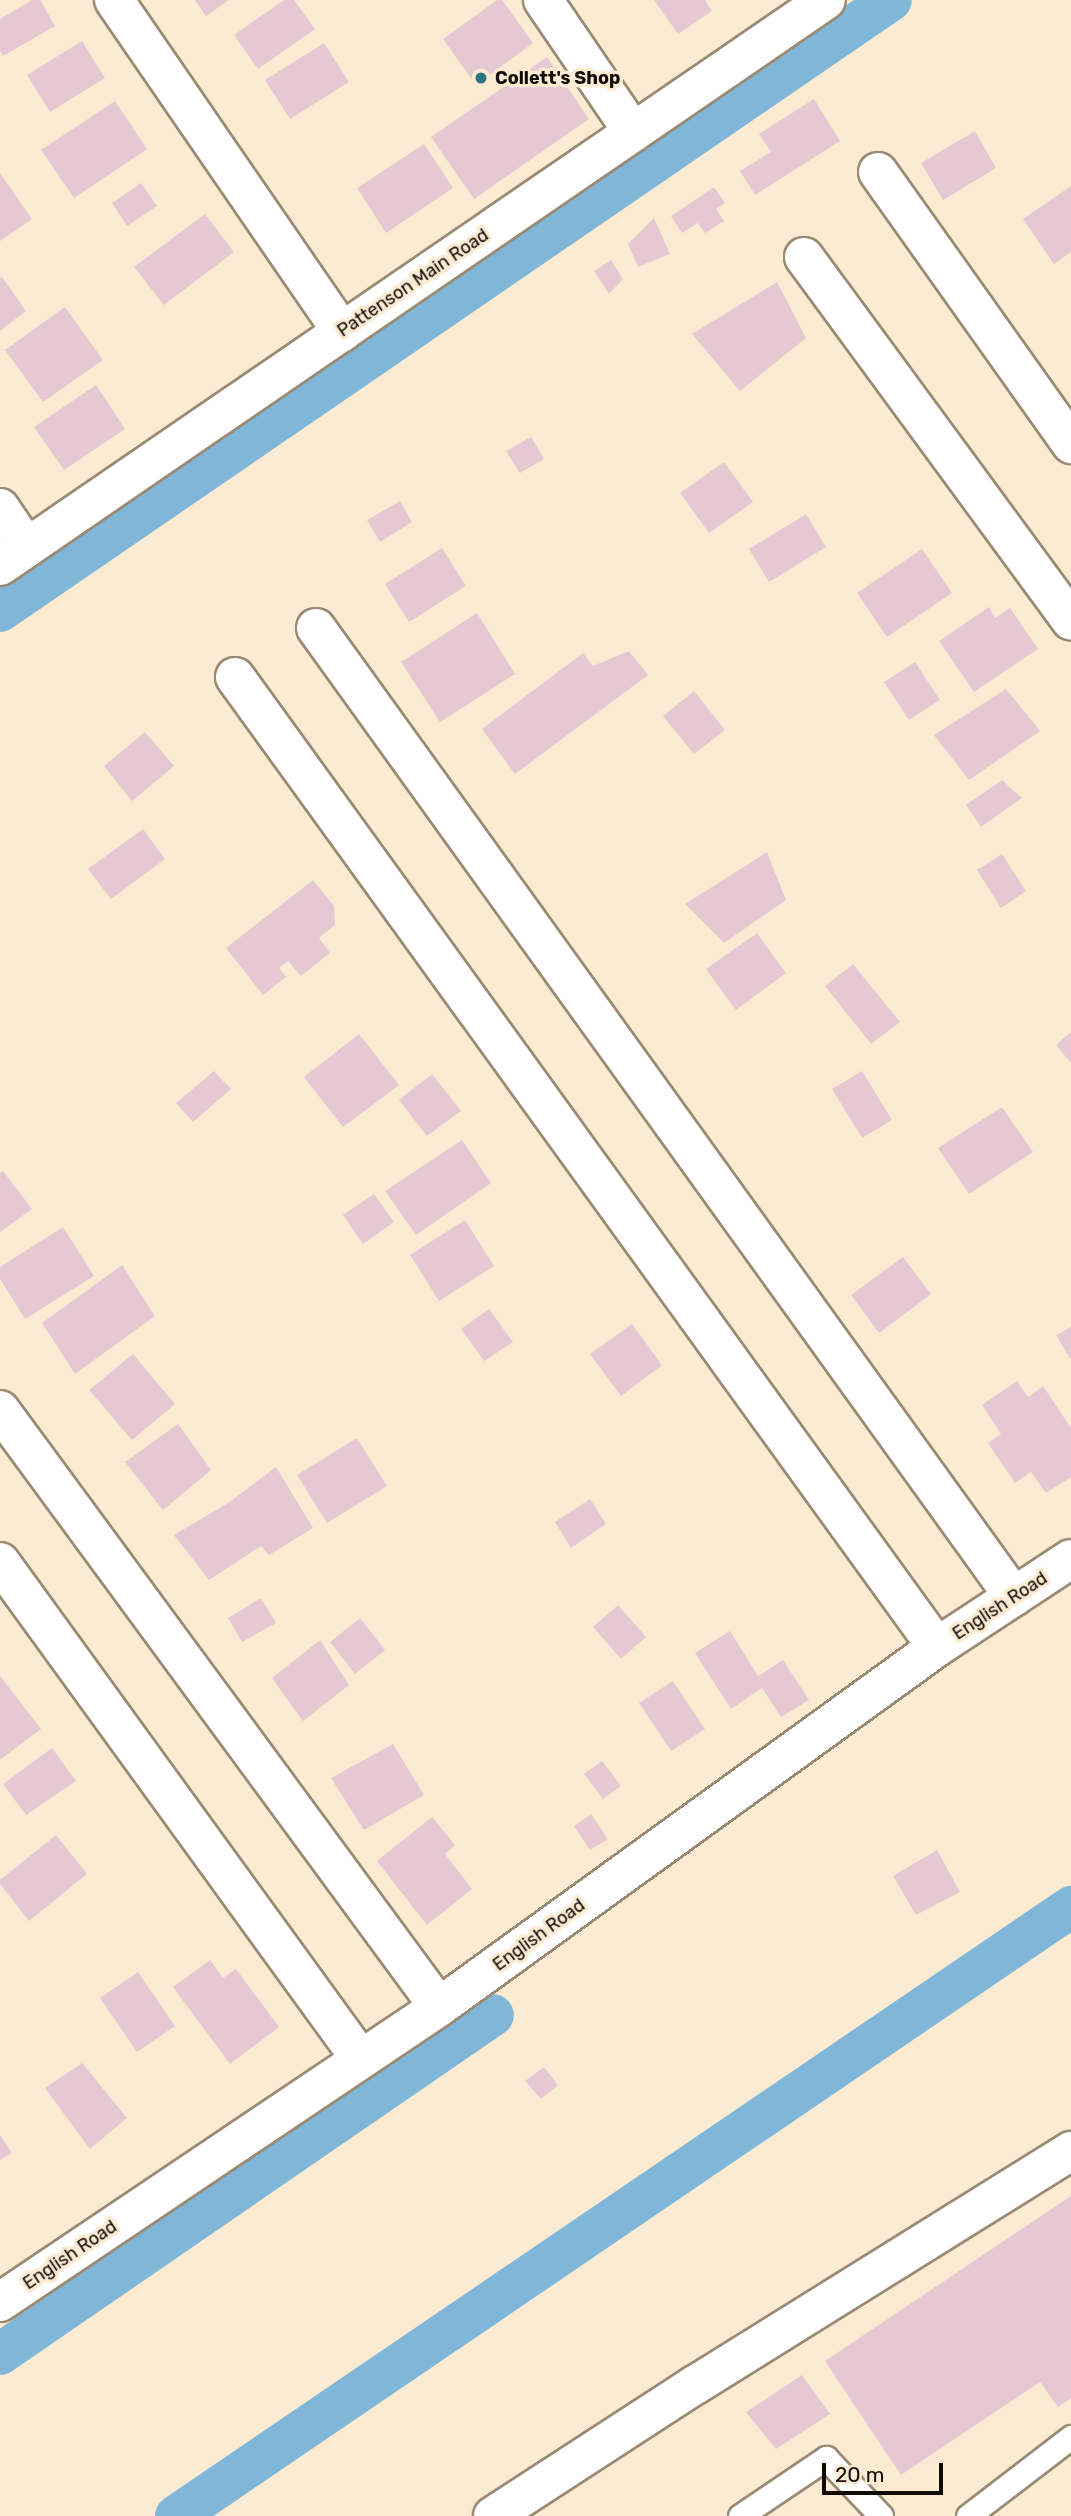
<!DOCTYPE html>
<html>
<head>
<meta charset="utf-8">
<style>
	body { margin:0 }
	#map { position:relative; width:1071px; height:2516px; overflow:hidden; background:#fcebd3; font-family:Rubik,sans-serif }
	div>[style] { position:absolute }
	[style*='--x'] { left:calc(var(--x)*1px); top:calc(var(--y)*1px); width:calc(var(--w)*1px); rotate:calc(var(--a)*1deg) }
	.stream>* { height:12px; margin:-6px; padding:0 6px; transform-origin:6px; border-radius:6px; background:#80b6d8 }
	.canal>* { height:42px; margin:-21px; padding:0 21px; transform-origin:21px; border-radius:21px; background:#80b6d8 }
	.building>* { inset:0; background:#e6c8d2 }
	.roads { filter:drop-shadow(2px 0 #9a8a74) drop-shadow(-2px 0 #9a8a74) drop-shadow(0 2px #9a8a74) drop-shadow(0 -2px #9a8a74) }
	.lane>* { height:23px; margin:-11.5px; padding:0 11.5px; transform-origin:11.5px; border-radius:11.5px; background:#fff }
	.street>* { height:38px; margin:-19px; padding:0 19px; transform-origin:19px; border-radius:19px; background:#fff }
	.secondary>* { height:38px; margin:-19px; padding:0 19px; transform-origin:19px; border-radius:19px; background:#fff }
	.dots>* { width:19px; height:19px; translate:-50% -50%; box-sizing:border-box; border:4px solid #fcebd3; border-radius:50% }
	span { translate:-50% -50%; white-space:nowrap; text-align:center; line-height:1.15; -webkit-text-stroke:7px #fcebd3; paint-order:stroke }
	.poi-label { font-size:18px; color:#110b05; font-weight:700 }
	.left { translate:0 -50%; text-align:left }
	.street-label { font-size:18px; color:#110b05 }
	.scale { position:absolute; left:822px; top:2463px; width:121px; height:32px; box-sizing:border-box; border:4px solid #110b05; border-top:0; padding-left:9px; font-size:21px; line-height:24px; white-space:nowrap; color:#110b05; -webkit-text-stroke:5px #fcebd3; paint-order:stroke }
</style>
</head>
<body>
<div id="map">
	<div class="stream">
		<i style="--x:0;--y:595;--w:14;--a:54"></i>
	</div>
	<div class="canal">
		<i style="--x:0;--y:611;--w:1080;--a:-34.44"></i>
		<i style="--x:0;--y:2354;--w:598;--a:-34.51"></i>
		<i style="--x:176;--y:2516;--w:1083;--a:-34.23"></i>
	</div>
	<div class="building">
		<i style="clip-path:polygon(32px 0,40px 0,55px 26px,3px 56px,0 50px,0 19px)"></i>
		<i style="clip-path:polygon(195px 0,229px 0,206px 16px)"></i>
		<i style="clip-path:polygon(284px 0,294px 0,315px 29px,258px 69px,234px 35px)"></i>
		<i style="clip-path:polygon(497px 0,502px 0,533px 43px,476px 85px,443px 39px)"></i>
		<i style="clip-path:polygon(654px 0,705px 0,712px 11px,678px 34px)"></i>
		<i style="clip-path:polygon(82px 41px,105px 78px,50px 112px,27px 75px)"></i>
		<i style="clip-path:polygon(324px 43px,349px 82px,290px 119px,265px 80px)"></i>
		<i style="clip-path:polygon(547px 57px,589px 119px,474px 199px,431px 137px)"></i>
		<i style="clip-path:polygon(814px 99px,840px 141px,755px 195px,740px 171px,771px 152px,759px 134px)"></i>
		<i style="clip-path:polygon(115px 101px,147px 149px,74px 198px,41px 150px)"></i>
		<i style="clip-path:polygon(975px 131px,996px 168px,943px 200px,921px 163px)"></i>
		<i style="clip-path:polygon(424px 144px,453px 188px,386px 233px,357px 188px)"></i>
		<i style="clip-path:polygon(0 173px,32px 219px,0 241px)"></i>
		<i style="clip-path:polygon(141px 183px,157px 206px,127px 226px,112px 203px)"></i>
		<i style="clip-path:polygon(1071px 186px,1071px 252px,1054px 264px,1023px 219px)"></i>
		<i style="clip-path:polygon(714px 187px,725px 203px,716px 209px,724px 221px,705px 233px,698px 223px,682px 233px,671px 216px)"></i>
		<i style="clip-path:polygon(205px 214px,234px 252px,164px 305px,134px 267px)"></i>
		<i style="clip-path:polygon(654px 218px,670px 254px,638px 267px,628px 244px)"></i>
		<i style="clip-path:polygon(611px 260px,623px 279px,609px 294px,594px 271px)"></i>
		<i style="clip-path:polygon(2px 277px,26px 311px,0 331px,0 278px)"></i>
		<i style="clip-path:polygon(777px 282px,806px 338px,740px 391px,692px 334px)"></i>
		<i style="clip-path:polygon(65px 307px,103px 360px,43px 402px,5px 350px)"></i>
		<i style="clip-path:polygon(96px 385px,125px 429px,64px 470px,34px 427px)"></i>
		<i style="clip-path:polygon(531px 437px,544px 459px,520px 473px,506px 451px)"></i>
		<i style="clip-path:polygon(724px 462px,753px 502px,709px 533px,680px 493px)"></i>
		<i style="clip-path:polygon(400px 501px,412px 522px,380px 542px,367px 520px)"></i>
		<i style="clip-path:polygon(806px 514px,826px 547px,769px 582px,749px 549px)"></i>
		<i style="clip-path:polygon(442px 548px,466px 586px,409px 622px,385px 584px)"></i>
		<i style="clip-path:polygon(922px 549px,952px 593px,887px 637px,857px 593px)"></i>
		<i style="clip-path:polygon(989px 607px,995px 618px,1010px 608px,1038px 649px,974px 692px,939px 641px)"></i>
		<i style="clip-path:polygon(477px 613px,515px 674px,440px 722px,401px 662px)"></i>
		<i style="clip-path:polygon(629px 651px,648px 675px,515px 774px,482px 729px,583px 653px,593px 666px)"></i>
		<i style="clip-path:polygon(915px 662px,940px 700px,909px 720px,884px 682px)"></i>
		<i style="clip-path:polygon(1006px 689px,1040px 731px,969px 780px,934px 735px)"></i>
		<i style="clip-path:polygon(694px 691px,725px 730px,694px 754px,663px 716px)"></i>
		<i style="clip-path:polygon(145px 732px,174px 766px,132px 801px,104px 766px)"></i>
		<i style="clip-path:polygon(1002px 780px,1022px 798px,981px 827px,966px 805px)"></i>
		<i style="clip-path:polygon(143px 829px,165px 859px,111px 899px,88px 869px)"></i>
		<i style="clip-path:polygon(767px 852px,786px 900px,724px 943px,685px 904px)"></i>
		<i style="clip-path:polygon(1002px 854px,1026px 891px,1001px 908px,977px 870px)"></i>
		<i style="clip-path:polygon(313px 880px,334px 906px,335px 925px,319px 938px,330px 953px,301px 976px,288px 961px,279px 968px,286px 977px,263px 995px,226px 948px)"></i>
		<i style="clip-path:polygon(757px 933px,786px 973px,736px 1010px,706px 969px)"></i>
		<i style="clip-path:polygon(853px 964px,900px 1022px,871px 1044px,825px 986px)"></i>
		<i style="clip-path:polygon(1071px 1032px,1071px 1063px,1056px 1045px)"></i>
		<i style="clip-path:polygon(359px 1034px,399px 1085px,343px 1127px,304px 1077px)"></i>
		<i style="clip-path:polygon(214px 1071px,231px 1089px,193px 1122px,176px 1103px)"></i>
		<i style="clip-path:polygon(862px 1071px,892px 1120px,862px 1138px,832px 1089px)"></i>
		<i style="clip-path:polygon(432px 1074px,461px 1111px,427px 1136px,399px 1100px)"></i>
		<i style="clip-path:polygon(1002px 1107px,1033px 1152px,969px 1194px,938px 1148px)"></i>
		<i style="clip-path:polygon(462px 1140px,491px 1183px,416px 1235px,385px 1191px)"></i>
		<i style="clip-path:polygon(3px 1171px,32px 1209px,0 1232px,0 1173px)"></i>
		<i style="clip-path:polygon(374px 1194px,394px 1222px,363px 1244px,343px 1215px)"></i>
		<i style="clip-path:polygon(465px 1220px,494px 1266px,439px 1301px,410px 1255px)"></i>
		<i style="clip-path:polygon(63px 1227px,94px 1276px,25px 1319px,0 1279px,0 1267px)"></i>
		<i style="clip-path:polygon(903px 1257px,931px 1294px,879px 1333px,851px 1295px)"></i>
		<i style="clip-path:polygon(122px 1265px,155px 1316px,75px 1374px,42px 1323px)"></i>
		<i style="clip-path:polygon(489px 1309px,513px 1342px,484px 1361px,461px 1329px)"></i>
		<i style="clip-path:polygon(632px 1324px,662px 1365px,621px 1396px,590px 1354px)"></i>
		<i style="clip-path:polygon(1071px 1327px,1071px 1360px,1056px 1335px)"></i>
		<i style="clip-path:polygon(133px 1354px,175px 1404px,132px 1440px,89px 1390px)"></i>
		<i style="clip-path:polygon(1017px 1381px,1028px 1397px,1043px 1386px,1071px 1428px,1071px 1477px,1046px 1493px,1031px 1472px,1015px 1483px,988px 1443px,1001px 1434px,982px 1405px)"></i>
		<i style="clip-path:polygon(178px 1424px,211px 1470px,163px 1510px,125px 1462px)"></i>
		<i style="clip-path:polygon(357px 1438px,387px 1486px,327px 1523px,297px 1475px)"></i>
		<i style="clip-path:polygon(276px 1467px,313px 1528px,269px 1555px,261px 1546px,209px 1580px,174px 1535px,228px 1503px)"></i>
		<i style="clip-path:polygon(590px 1499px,606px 1524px,571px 1548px,555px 1522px)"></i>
		<i style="clip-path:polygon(261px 1598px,276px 1623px,242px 1642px,228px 1618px)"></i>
		<i style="clip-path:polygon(618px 1605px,646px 1637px,621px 1659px,593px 1627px)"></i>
		<i style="clip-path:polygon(360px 1618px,385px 1650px,355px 1674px,330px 1642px)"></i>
		<i style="clip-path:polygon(730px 1631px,758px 1676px,783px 1660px,809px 1700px,781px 1717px,762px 1688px,731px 1709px,695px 1653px)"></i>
		<i style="clip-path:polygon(320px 1640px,349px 1685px,303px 1721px,272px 1678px)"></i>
		<i style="clip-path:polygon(0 1676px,41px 1729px,0 1760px)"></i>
		<i style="clip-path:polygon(673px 1681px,705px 1729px,671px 1751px,639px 1703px)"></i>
		<i style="clip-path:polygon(393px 1744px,424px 1795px,364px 1830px,331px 1778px)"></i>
		<i style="clip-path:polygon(52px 1748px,76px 1781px,26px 1815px,3px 1784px)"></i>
		<i style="clip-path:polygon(602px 1761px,621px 1786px,603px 1799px,584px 1774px)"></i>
		<i style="clip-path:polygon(591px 1814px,608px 1839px,590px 1850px,574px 1826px)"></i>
		<i style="clip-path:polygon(432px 1817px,455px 1845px,445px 1854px,472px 1889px,427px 1925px,377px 1861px)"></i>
		<i style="clip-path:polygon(56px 1835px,87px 1874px,29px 1921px,0 1884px,0 1880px)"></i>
		<i style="clip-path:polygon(937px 1850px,960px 1892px,916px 1915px,893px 1876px)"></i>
		<i style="clip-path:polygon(210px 1960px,223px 1978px,236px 1969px,279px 2027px,230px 2064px,173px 1987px)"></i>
		<i style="clip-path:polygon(138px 1972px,175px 2026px,137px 2052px,100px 1998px)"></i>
		<i style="clip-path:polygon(82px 2063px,127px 2118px,90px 2149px,45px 2088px)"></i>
		<i style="clip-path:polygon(544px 2067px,558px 2085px,541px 2099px,525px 2081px)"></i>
		<i style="clip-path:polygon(0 2135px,12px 2153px,0 2160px)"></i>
		<i style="clip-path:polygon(1071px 2196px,1071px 2398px,1058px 2407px,1040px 2382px,901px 2475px,825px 2361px)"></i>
		<i style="clip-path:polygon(802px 2375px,830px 2414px,776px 2449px,746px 2412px)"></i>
	</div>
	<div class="roads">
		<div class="lane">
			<i style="--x:740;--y:2516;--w:104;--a:-34"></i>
			<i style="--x:826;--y:2458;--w:80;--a:46.5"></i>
			<i style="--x:968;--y:2516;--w:130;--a:-37.5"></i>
		</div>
		<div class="street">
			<i style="--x:114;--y:0;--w:403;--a:55.5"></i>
			<i style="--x:543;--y:0;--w:160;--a:55.7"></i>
			<i style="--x:878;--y:172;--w:334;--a:54.6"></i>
			<i style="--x:804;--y:257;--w:451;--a:53.7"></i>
			<i style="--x:0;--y:508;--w:48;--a:56"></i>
			<i style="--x:316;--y:628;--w:1194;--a:54.23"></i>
			<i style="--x:235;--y:677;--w:1197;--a:54.11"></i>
			<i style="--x:0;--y:1410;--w:741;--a:53.67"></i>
			<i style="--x:0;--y:1562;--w:613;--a:54.03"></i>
			<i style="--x:0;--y:2302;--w:529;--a:-33.9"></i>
			<i style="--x:439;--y:2007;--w:614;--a:-35.86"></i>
			<i style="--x:937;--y:1647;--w:160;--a:-33.3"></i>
			<i style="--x:493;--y:2516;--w:241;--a:-33"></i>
			<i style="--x:695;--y:2385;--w:443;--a:-31.9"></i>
		</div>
		<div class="secondary">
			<i style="--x:0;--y:566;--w:1001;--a:-34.42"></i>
		</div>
	</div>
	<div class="dots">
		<i style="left:481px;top:78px;background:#2e7581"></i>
	</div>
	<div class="poi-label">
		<span class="left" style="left:495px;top:78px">Collett's Shop</span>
	</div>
	<div class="street-label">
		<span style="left:413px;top:283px;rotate:-34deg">Pattenson Main Road</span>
		<span style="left:1000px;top:1606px;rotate:-33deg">English Road</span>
		<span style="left:539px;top:1935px;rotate:-36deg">English Road</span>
		<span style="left:70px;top:2255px;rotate:-34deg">English Road</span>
	</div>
	<div class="scale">20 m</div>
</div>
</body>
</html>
